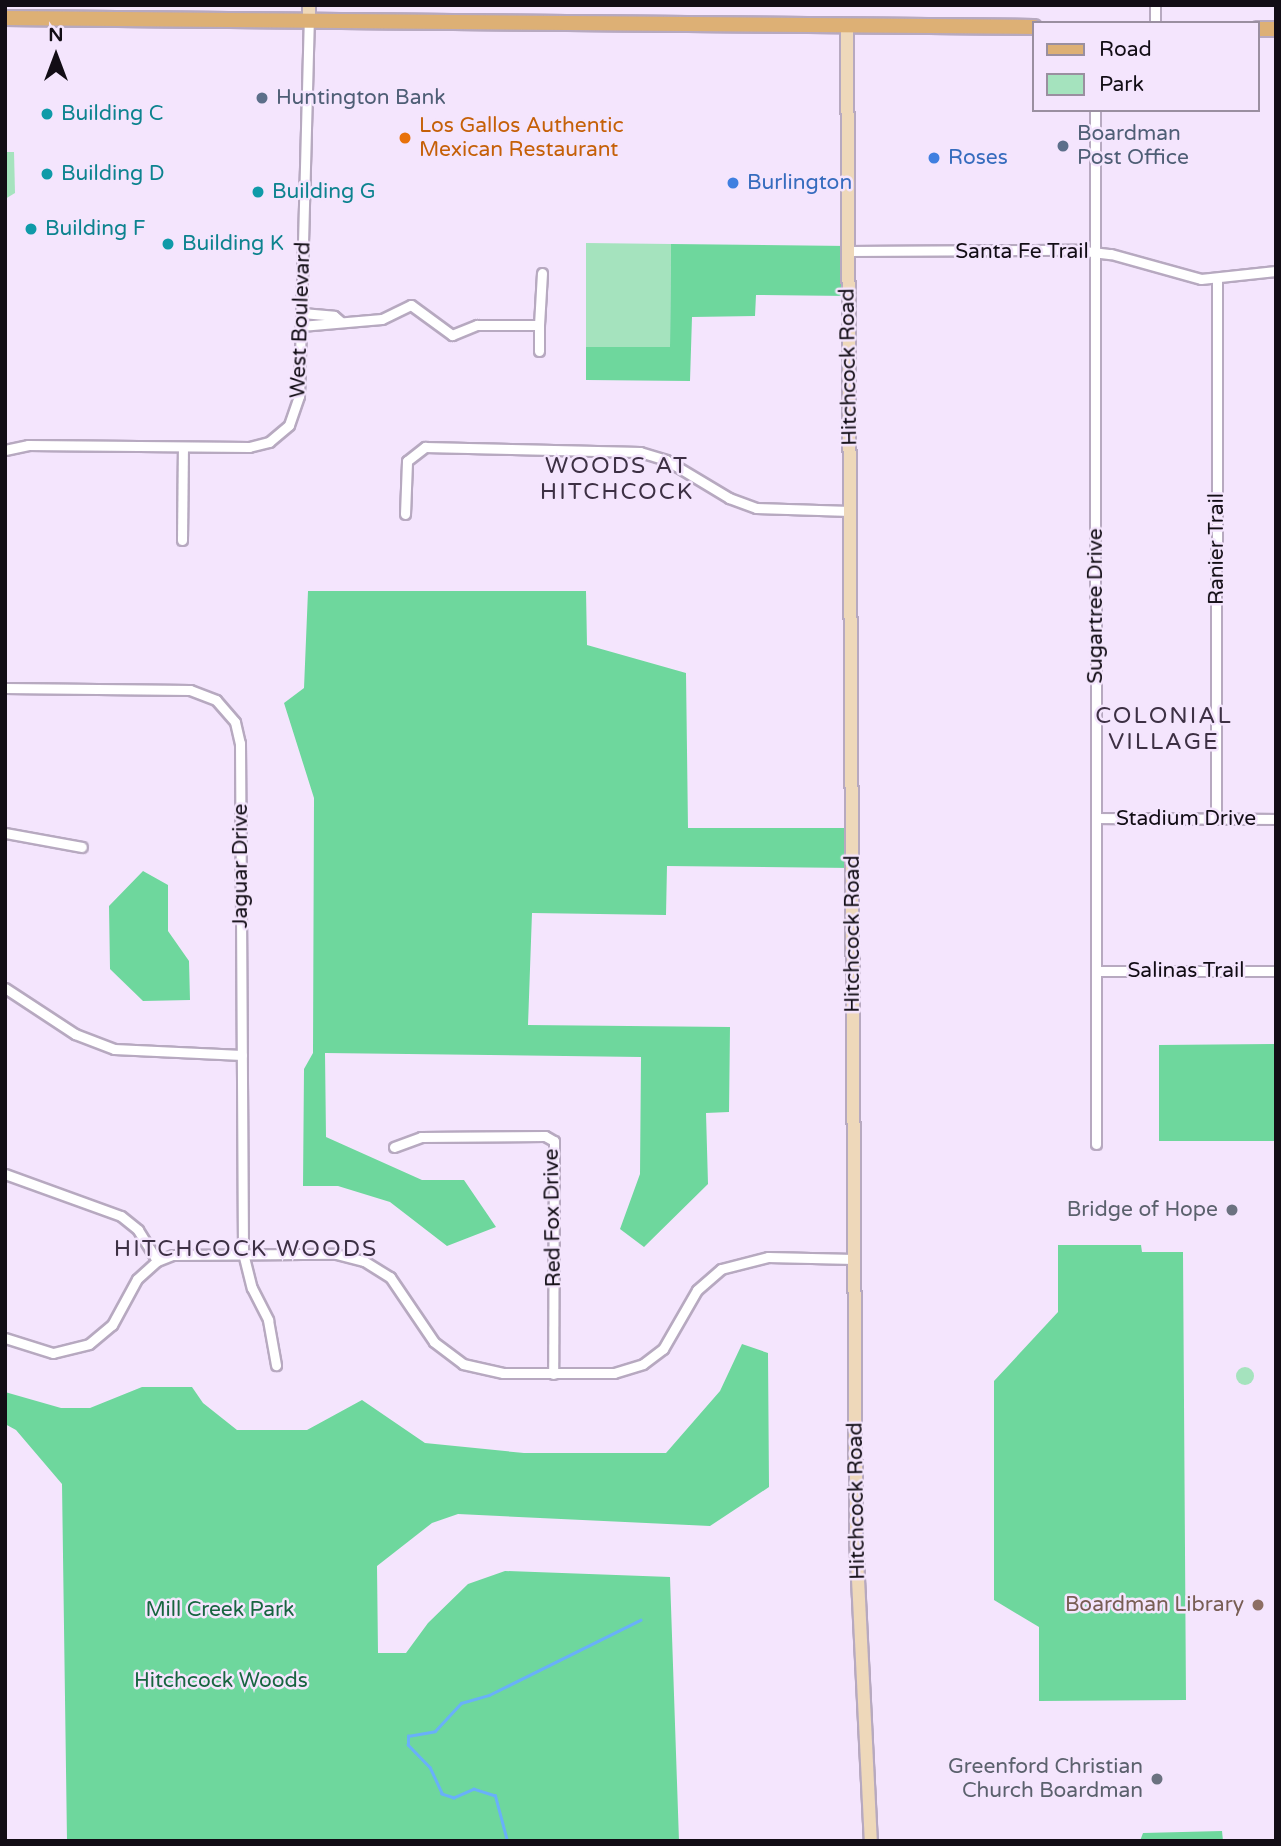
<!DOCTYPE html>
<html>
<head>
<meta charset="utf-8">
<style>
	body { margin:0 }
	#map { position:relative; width:1281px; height:1846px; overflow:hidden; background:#f4e5fd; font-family:"Varela Round",sans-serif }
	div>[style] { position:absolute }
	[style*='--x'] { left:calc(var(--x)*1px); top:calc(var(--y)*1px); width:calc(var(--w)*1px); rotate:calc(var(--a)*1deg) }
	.green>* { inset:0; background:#a5e3be }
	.round { border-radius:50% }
	.forest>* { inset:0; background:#6ed79d }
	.stream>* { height:2.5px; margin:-1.25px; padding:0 1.25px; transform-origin:1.25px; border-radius:1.25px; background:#69b0f9 }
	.roads { filter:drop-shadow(2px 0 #b7a9c0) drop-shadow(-2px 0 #b7a9c0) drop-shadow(0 2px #b7a9c0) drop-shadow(0 -2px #b7a9c0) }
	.street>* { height:9px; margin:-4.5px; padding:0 4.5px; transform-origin:4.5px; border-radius:4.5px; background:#fff }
	.secondary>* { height:12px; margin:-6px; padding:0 6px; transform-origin:6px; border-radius:6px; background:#eed8ba }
	.primary>* { height:14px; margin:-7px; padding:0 7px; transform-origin:7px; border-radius:7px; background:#ddb075 }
	.dots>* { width:19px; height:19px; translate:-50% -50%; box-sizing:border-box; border:4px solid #f4e5fd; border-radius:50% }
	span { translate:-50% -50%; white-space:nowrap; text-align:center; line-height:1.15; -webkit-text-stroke:5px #f4e5fd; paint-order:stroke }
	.service-label { font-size:21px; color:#4e5e75 }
	.left { translate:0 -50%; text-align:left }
	.culture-label { font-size:21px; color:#0d838f }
	.food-label { font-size:21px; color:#c56008 }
	.shop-label { font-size:21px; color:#366cbe }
	.street-label { font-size:21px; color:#120d15 }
	.worship-label { font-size:21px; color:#5b616d }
	.right { translate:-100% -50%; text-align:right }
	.education-label { font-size:21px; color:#785e54 }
	.park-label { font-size:21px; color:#176540 }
	.neighbourhood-label { font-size:23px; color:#3d3044; letter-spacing:2px }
	.frame { position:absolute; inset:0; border:7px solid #120d15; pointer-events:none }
	.legend { position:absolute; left:1032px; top:21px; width:228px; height:91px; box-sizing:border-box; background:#f4e5fd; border:2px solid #9a8fa0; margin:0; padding:9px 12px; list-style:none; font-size:21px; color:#120d15 }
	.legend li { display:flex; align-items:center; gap:14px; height:35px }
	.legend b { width:35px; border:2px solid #9a8fa0 }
	.north { position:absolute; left:21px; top:21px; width:70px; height:70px; -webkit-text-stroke:5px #f4e5fd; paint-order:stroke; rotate:0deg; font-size:19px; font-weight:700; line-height:28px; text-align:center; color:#120d15 }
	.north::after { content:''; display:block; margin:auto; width:24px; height:32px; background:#120d15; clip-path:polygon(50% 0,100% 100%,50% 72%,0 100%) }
</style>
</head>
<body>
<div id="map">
	<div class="green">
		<i style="clip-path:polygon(14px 152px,15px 193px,5px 199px,5px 152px)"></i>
		<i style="clip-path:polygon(586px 243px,671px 244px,670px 347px,586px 347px)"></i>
		<i class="round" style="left:1236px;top:1367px;width:18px;height:18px"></i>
	</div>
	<div class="forest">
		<i style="clip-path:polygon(671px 244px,848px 246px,848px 296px,756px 295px,755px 316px,692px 317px,690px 381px,586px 380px,586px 347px,670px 347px)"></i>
		<i style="clip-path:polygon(308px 591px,586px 591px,587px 645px,686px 673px,688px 828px,852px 828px,852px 868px,667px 866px,666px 915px,532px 913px,528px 1025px,730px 1027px,729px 1112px,706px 1113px,708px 1184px,644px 1247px,620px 1229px,640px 1174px,641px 1057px,325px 1053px,326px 1137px,422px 1180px,464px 1180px,496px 1227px,447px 1246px,390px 1202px,338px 1186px,303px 1186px,304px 1069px,313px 1053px,314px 798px,284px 703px,304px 688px)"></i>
		<i style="clip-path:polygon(143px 871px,168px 885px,168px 931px,189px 961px,190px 1000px,143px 1001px,110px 969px,109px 906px)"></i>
		<i style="clip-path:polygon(1274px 1044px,1275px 1141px,1159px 1141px,1159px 1045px)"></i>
		<i style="clip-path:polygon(1058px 1245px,1141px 1245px,1142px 1252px,1183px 1252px,1186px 1700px,1039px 1701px,1039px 1627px,994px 1600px,994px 1381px,1058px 1312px)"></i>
		<i style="clip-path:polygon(742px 1344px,768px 1353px,769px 1487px,710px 1526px,458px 1514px,432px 1523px,377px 1566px,378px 1653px,406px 1653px,428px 1623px,468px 1584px,505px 1571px,670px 1577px,679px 1841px,67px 1841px,62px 1484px,16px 1430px,5px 1424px,5px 1392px,61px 1408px,90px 1408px,142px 1387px,192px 1387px,203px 1403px,237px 1430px,307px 1430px,362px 1400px,425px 1443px,524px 1453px,666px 1453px,720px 1391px)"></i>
		<i style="clip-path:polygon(1222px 1831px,1223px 1841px,1140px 1841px,1143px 1833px)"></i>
	</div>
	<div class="stream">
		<i style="--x:507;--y:1841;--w:47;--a:-104.9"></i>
		<i style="--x:495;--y:1796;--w:22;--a:-162"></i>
		<i style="--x:474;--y:1789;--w:22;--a:156"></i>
		<i style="--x:454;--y:1798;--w:13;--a:-162"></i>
		<i style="--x:442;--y:1794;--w:29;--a:-115"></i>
		<i style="--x:430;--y:1768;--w:32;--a:-134"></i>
		<i style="--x:408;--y:1745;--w:9;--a:-90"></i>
		<i style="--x:408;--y:1736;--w:27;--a:-10"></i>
		<i style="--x:435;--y:1731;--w:38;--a:-47"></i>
		<i style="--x:461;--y:1703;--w:29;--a:-16"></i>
		<i style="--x:489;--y:1695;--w:169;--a:-26.4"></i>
	</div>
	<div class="roads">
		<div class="street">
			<i style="--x:1155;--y:23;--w:18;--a:-90"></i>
			<i style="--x:1095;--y:110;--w:1034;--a:89.94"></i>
			<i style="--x:848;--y:251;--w:228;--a:-0.3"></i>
			<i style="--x:1076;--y:250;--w:35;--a:7"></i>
			<i style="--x:1111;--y:254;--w:93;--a:15.5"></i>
			<i style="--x:1201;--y:279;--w:75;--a:-6.1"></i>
			<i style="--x:302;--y:313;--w:32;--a:5"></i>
			<i style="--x:334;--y:316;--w:8;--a:40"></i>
			<i style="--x:301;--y:326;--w:81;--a:-4.9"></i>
			<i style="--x:382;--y:319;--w:32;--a:-26"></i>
			<i style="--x:411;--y:305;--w:51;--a:36.2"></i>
			<i style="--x:452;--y:335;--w:27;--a:-22"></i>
			<i style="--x:477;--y:325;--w:62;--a:0"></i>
			<i style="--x:539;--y:325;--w:52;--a:-86.7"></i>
			<i style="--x:539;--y:351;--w:26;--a:-90"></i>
			<i style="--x:5;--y:450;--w:24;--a:-12"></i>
			<i style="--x:28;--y:445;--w:221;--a:0.5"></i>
			<i style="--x:249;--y:447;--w:21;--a:-14"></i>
			<i style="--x:269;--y:442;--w:26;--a:-40"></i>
			<i style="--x:289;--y:425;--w:31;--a:-71"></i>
			<i style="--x:299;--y:396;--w:375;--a:-88.5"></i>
			<i style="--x:405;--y:514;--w:53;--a:-87.8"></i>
			<i style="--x:407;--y:461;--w:23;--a:-38"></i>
			<i style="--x:425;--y:447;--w:215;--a:1.3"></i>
			<i style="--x:640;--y:452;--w:27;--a:17"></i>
			<i style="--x:666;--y:460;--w:74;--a:31.1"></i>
			<i style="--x:729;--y:498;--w:29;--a:20"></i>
			<i style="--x:756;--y:508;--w:94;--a:1.8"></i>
			<i style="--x:182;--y:540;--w:93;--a:-89.4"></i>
			<i style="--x:5;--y:688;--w:185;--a:0.6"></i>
			<i style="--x:190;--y:690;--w:28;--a:21"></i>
			<i style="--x:216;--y:700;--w:29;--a:49"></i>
			<i style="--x:235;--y:722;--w:22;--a:77"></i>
			<i style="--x:240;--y:743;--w:510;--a:89.66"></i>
			<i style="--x:243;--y:1253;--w:36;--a:76"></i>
			<i style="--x:252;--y:1288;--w:36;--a:63"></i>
			<i style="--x:268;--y:1320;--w:46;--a:79.9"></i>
			<i style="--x:1096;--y:818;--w:180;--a:0.3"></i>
			<i style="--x:1216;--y:819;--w:540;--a:-89.89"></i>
			<i style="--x:5;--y:833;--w:78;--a:10.3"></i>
			<i style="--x:1096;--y:971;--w:180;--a:0"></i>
			<i style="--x:5;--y:988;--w:84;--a:33.3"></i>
			<i style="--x:75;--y:1034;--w:42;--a:21"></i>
			<i style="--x:114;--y:1049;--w:128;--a:2.7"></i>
			<i style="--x:394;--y:1147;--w:29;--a:-20"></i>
			<i style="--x:421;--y:1137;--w:124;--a:-0.5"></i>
			<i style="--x:545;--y:1136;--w:10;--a:29"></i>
			<i style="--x:554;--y:1141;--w:233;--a:90.2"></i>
			<i style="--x:5;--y:1174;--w:123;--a:19.9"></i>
			<i style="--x:121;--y:1216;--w:22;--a:39"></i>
			<i style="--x:138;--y:1230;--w:36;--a:58"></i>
			<i style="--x:5;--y:1338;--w:50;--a:17.4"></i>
			<i style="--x:53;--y:1353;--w:37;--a:-14"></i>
			<i style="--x:89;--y:1344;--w:30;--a:-40"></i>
			<i style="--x:112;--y:1325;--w:52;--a:-61.5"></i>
			<i style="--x:137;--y:1279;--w:27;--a:-42"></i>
			<i style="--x:157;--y:1261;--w:17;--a:-21"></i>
			<i style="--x:173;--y:1255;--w:163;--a:-0.4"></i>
			<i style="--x:336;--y:1254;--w:29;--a:14"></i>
			<i style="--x:364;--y:1261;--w:31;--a:32"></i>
			<i style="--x:390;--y:1277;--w:78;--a:55.9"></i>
			<i style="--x:434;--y:1342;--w:36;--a:37"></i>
			<i style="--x:463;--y:1364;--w:41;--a:12.7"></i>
			<i style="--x:503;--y:1373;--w:111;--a:0"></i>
			<i style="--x:614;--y:1373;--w:30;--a:-17"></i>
			<i style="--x:643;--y:1364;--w:25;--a:-37"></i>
			<i style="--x:663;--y:1349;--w:68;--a:-60"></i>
			<i style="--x:697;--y:1290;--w:32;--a:-41"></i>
			<i style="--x:721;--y:1269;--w:49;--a:-14.3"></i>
			<i style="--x:768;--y:1257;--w:86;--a:1.3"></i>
		</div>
		<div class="secondary">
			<i style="--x:309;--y:5;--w:16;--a:90"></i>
			<i style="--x:847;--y:26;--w:1512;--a:89.66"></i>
			<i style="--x:856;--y:1538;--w:303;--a:87.2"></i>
		</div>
		<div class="primary">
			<i style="--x:5;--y:18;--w:1029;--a:0.5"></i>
			<i style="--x:1258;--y:29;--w:18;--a:0"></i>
		</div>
	</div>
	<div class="dots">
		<i style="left:262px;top:98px;background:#5c6f8a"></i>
		<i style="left:47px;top:114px;background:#0f9aa8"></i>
		<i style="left:405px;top:138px;background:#e8710a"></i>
		<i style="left:1063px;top:146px;background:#5c6f8a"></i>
		<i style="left:934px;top:158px;background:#3f7fe0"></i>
		<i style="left:47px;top:174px;background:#0f9aa8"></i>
		<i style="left:733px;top:183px;background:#3f7fe0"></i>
		<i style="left:258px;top:192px;background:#0f9aa8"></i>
		<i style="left:31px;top:229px;background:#0f9aa8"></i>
		<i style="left:168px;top:244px;background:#0f9aa8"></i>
		<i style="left:1232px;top:1210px;background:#6b7280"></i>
		<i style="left:1258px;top:1605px;background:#8d6e63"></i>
		<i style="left:1157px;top:1779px;background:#6b7280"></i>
	</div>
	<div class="service-label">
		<span class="left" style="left:276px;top:98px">Huntington Bank</span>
		<span class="left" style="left:1077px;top:146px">Boardman<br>Post Office</span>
	</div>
	<div class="culture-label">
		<span class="left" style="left:61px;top:114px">Building C</span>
		<span class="left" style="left:61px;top:174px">Building D</span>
		<span class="left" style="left:272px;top:192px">Building G</span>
		<span class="left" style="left:45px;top:229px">Building F</span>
		<span class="left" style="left:182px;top:244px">Building K</span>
	</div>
	<div class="food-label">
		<span class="left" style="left:419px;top:138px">Los Gallos Authentic<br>Mexican Restaurant</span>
	</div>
	<div class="shop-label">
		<span class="left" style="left:948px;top:158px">Roses</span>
		<span class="left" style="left:747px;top:183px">Burlington</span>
	</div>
	<div class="street-label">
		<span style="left:1022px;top:252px">Santa Fe Trail</span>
		<span style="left:301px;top:320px;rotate:-88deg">West Boulevard</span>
		<span style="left:849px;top:367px;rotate:-91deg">Hitchcock Road</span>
		<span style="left:1217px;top:549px;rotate:-90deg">Ranier Trail</span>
		<span style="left:1096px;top:606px;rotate:-90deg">Sugartree Drive</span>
		<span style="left:1186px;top:819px">Stadium Drive</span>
		<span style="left:241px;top:866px;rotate:-90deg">Jaguar Drive</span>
		<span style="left:853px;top:934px;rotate:-90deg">Hitchcock Road</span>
		<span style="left:1186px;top:971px">Salinas Trail</span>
		<span style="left:553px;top:1218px;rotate:-91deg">Red Fox Drive</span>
		<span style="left:857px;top:1501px;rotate:-91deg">Hitchcock Road</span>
	</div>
	<div class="worship-label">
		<span class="right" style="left:1218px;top:1210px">Bridge of Hope</span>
		<span class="right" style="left:1143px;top:1779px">Greenford Christian<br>Church Boardman</span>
	</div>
	<div class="education-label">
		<span class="right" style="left:1244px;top:1605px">Boardman Library</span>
	</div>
	<div class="park-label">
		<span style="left:220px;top:1610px">Mill Creek Park</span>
		<span style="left:221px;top:1681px">Hitchcock Woods</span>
	</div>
	<div class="neighbourhood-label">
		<span style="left:617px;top:479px">WOODS AT<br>HITCHCOCK</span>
		<span style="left:1164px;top:729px">COLONIAL<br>VILLAGE</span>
		<span style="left:246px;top:1249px">HITCHCOCK WOODS</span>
	</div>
	<div class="frame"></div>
	<ul class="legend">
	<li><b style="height:9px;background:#ddb075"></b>Road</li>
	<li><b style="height:19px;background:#a5e3be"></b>Park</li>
	</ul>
	<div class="north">N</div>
</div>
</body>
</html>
